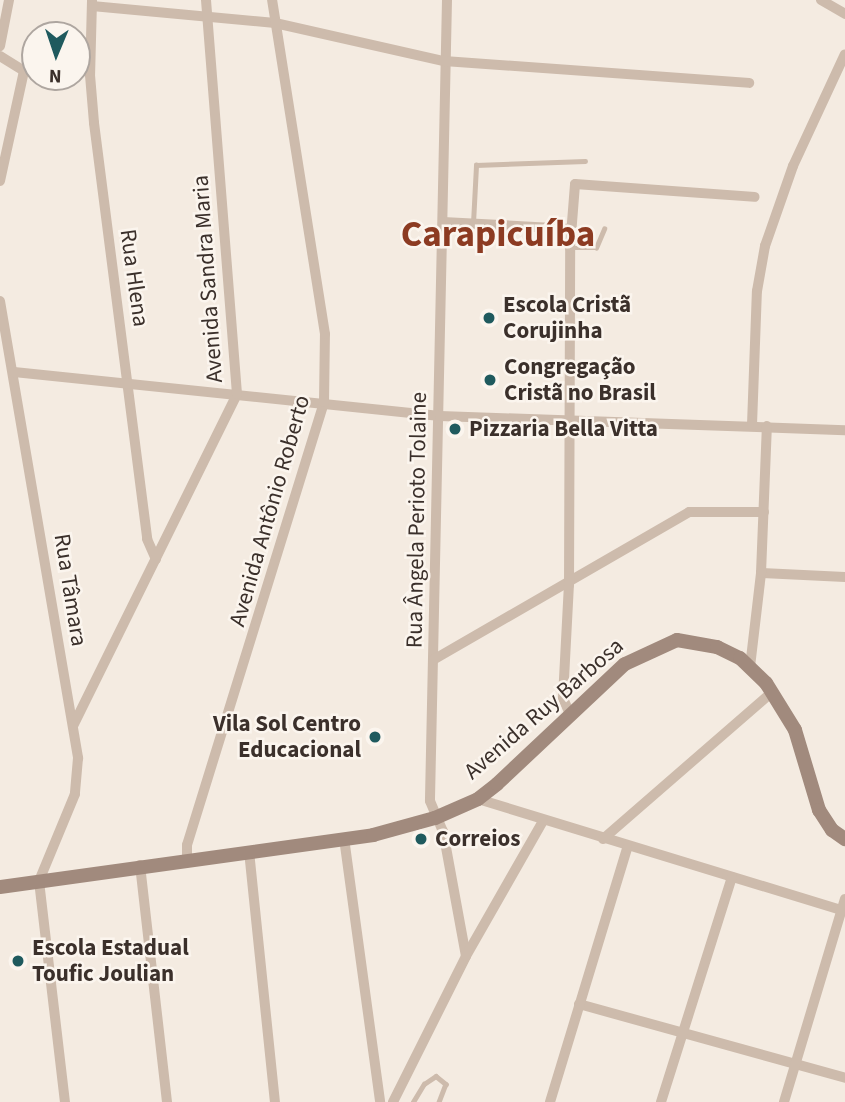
<!DOCTYPE html>
<html>
<head>
<meta charset="utf-8">
<style>
	body { margin:0 }
	#map { position:relative; width:845px; height:1102px; overflow:hidden; background:#f4ebe1; font-family:"Source Sans 3",sans-serif }
	div>[style] { position:absolute }
	[style*='--x'] { left:calc(var(--x)*1px); top:calc(var(--y)*1px); width:calc(var(--w)*1px); rotate:calc(var(--a)*1deg) }
	.lane>* { height:4.5px; margin:-2.25px; padding:0 2.25px; transform-origin:2.25px; border-radius:2.25px; background:#cdbbac }
	.street>* { height:10px; margin:-5px; padding:0 5px; transform-origin:5px; border-radius:5px; background:#cdbbac }
	.secondary>* { height:14px; margin:-7px; padding:0 7px; transform-origin:7px; border-radius:7px; background:#a18a7d }
	.dots>* { width:19px; height:19px; translate:-50% -50%; box-sizing:border-box; border:4px solid #fbf5ee; border-radius:50% }
	span { translate:-50% -50%; white-space:nowrap; text-align:center; line-height:1.15; -webkit-text-stroke:5px #fbf5ee; paint-order:stroke }
	.street-label { font-size:23px; color:#3b302b }
	.poi-label { font-size:23px; color:#3b302b; font-weight:700 }
	.left { translate:0 -50%; text-align:left }
	.right { translate:-100% -50%; text-align:right }
	.town-label { font-size:37px; color:#8c3b22; font-weight:700 }
	.north { position:absolute; left:21px; top:21px; width:70px; height:70px; box-sizing:border-box; background:#fbf5ee; border:2px solid #aea6a0; border-radius:50%; rotate:182deg; font-size:19px; font-weight:700; line-height:28px; text-align:center; color:#3b302b }
	.north::after { content:''; display:block; margin:auto; width:24px; height:32px; background:#1f5a5e; clip-path:polygon(50% 0,100% 100%,50% 72%,0 100%) }
</style>
</head>
<body>
<div id="map">
	<div class="lane">
		<i style="--x:473;--y:223;--w:58;--a:-87"></i>
		<i style="--x:476;--y:165;--w:109;--a:-2.1"></i>
		<i style="--x:570;--y:248;--w:26;--a:0"></i>
		<i style="--x:596;--y:248;--w:21;--a:-67"></i>
		<i style="--x:413;--y:1102;--w:21;--a:-59"></i>
		<i style="--x:424;--y:1084;--w:14;--a:-34"></i>
		<i style="--x:436;--y:1076;--w:13;--a:39"></i>
		<i style="--x:446;--y:1084;--w:19;--a:111"></i>
	</div>
	<div class="street">
		<i style="--x:447;--y:0;--w:801;--a:91.22"></i>
		<i style="--x:430;--y:801;--w:33;--a:67"></i>
		<i style="--x:443;--y:831;--w:127;--a:79.6"></i>
		<i style="--x:821;--y:0;--w:28;--a:30"></i>
		<i style="--x:92;--y:1;--w:74;--a:91.5"></i>
		<i style="--x:90;--y:75;--w:48;--a:85.2"></i>
		<i style="--x:94;--y:123;--w:419;--a:82.7"></i>
		<i style="--x:147;--y:539;--w:22;--a:66"></i>
		<i style="--x:92;--y:6;--w:184;--a:5.3"></i>
		<i style="--x:275;--y:23;--w:173;--a:12.7"></i>
		<i style="--x:444;--y:61;--w:306;--a:4.1"></i>
		<i style="--x:0;--y:46;--w:47;--a:-78.9"></i>
		<i style="--x:0;--y:56;--w:28;--a:32"></i>
		<i style="--x:24;--y:71;--w:11;--a:5"></i>
		<i style="--x:0;--y:181;--w:113;--a:-77.7"></i>
		<i style="--x:443;--y:222;--w:128;--a:3.1"></i>
		<i style="--x:0;--y:301;--w:464;--a:80.3"></i>
		<i style="--x:78;--y:758;--w:36;--a:95"></i>
		<i style="--x:75;--y:794;--w:94;--a:112.5"></i>
		<i style="--x:39;--y:881;--w:223;--a:83.3"></i>
		<i style="--x:14;--y:372;--w:428;--a:5.9"></i>
		<i style="--x:440;--y:416;--w:405;--a:2"></i>
		<i style="--x:752;--y:425;--w:134;--a:-87.9"></i>
		<i style="--x:757;--y:291;--w:46;--a:-79.9"></i>
		<i style="--x:765;--y:246;--w:85;--a:-70.7"></i>
		<i style="--x:793;--y:166;--w:123;--a:-65.1"></i>
		<i style="--x:761;--y:573;--w:84;--a:2.7"></i>
		<i style="--x:433;--y:660;--w:296;--a:-30"></i>
		<i style="--x:689;--y:512;--w:75;--a:0"></i>
		<i style="--x:750;--y:667;--w:95;--a:-83.3"></i>
		<i style="--x:761;--y:573;--w:147;--a:-87.7"></i>
		<i style="--x:570;--y:714;--w:17;--a:-114"></i>
		<i style="--x:563;--y:698;--w:113;--a:-87"></i>
		<i style="--x:569;--y:585;--w:337;--a:-89.8"></i>
		<i style="--x:570;--y:248;--w:64;--a:-85.5"></i>
		<i style="--x:575;--y:184;--w:180;--a:4.1"></i>
		<i style="--x:73;--y:726;--w:370;--a:-63.7"></i>
		<i style="--x:237;--y:394;--w:395;--a:-94.5"></i>
		<i style="--x:478;--y:799;--w:384;--a:17"></i>
		<i style="--x:344;--y:838;--w:266;--a:82.2"></i>
		<i style="--x:603;--y:839;--w:225;--a:-41"></i>
		<i style="--x:249;--y:851;--w:252;--a:84.1"></i>
		<i style="--x:187;--y:859;--w:14;--a:-90"></i>
		<i style="--x:187;--y:845;--w:464;--a:-72.8"></i>
		<i style="--x:324;--y:402;--w:68;--a:-89.2"></i>
		<i style="--x:325;--y:334;--w:338;--a:-99"></i>
		<i style="--x:140;--y:865;--w:239;--a:83.5"></i>
		<i style="--x:579;--y:1004;--w:276;--a:15.5"></i>
		<i style="--x:393;--y:1102;--w:163;--a:-63.4"></i>
		<i style="--x:466;--y:956;--w:155;--a:-60.3"></i>
		<i style="--x:550;--y:1102;--w:265;--a:-73.1"></i>
		<i style="--x:661;--y:1102;--w:236;--a:-72.5"></i>
		<i style="--x:784;--y:1102;--w:212;--a:-73.3"></i>
	</div>
	<div class="secondary">
		<i style="--x:0;--y:887;--w:377;--a:-7.9"></i>
		<i style="--x:373;--y:835;--w:64;--a:-15.3"></i>
		<i style="--x:435;--y:818;--w:47;--a:-23.8"></i>
		<i style="--x:478;--y:799;--w:24;--a:-38"></i>
		<i style="--x:497;--y:784;--w:175;--a:-43.2"></i>
		<i style="--x:625;--y:664;--w:57;--a:-24.8"></i>
		<i style="--x:677;--y:640;--w:41;--a:9.9"></i>
		<i style="--x:717;--y:647;--w:25;--a:26"></i>
		<i style="--x:740;--y:658;--w:36;--a:44"></i>
		<i style="--x:766;--y:683;--w:55;--a:58.3"></i>
		<i style="--x:795;--y:730;--w:84;--a:73.3"></i>
		<i style="--x:819;--y:810;--w:24;--a:57"></i>
		<i style="--x:832;--y:830;--w:16;--a:35"></i>
	</div>
	<div class="dots">
		<i style="left:489px;top:318px;background:#1f5a5e"></i>
		<i style="left:490px;top:380px;background:#1f5a5e"></i>
		<i style="left:455px;top:429px;background:#1f5a5e"></i>
		<i style="left:375px;top:737px;background:#1f5a5e"></i>
		<i style="left:421px;top:839px;background:#1f5a5e"></i>
		<i style="left:18px;top:961px;background:#1f5a5e"></i>
	</div>
	<div class="street-label">
		<span style="left:134px;top:278px;rotate:82deg">Rua Hlena</span>
		<span style="left:208px;top:279px;rotate:-94deg">Avenida Sandra Maria</span>
		<span style="left:270px;top:511px;rotate:-74deg">Avenida Antônio Roberto</span>
		<span style="left:417px;top:520px;rotate:-89deg">Rua Ângela Perioto Tolaine</span>
		<span style="left:70px;top:590px;rotate:81deg">Rua Tâmara</span>
		<span style="left:544px;top:709px;rotate:-41deg">Avenida Ruy Barbosa</span>
	</div>
	<div class="poi-label">
		<span class="left" style="left:503px;top:318px">Escola Cristã<br>Corujinha</span>
		<span class="left" style="left:504px;top:380px">Congregação<br>Cristã no Brasil</span>
		<span class="left" style="left:469px;top:429px">Pizzaria Bella Vitta</span>
		<span class="right" style="left:361px;top:737px">Vila Sol Centro<br>Educacional</span>
		<span class="left" style="left:435px;top:839px">Correios</span>
		<span class="left" style="left:32px;top:961px">Escola Estadual<br>Toufic Joulian</span>
	</div>
	<div class="town-label">
		<span style="left:498px;top:235px">Carapicuíba</span>
	</div>
	<div class="north">N</div>
</div>
</body>
</html>
